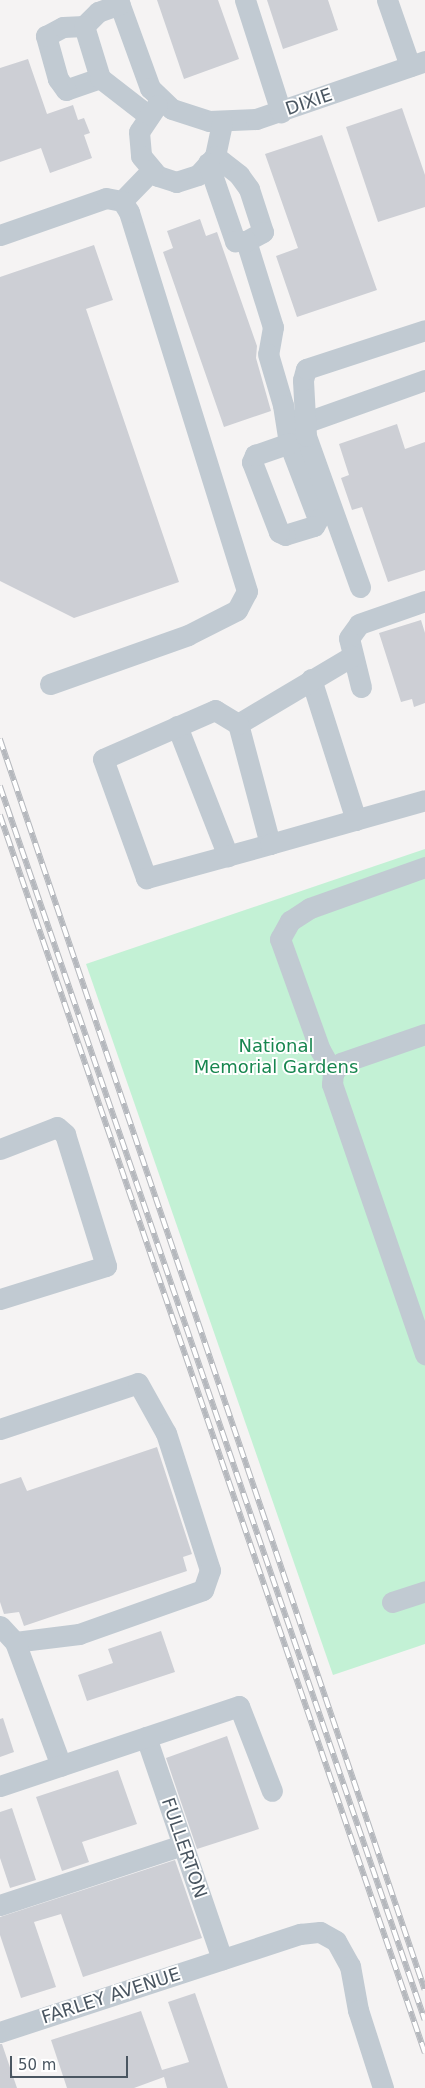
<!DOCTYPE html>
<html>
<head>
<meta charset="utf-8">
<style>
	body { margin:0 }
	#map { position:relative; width:425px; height:2088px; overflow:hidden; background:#f5f3f3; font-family:"DejaVu Sans",sans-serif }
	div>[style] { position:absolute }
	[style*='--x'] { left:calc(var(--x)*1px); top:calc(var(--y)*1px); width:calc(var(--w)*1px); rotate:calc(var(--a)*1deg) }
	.green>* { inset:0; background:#c3f1d5 }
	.building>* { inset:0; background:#cdcfd5 }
	.minor>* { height:21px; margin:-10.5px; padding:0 10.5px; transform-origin:10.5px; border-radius:10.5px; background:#c1cad2 }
	.rail>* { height:5.5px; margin-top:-2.75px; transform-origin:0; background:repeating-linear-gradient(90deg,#fff 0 11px,#b5b8bd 0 22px); box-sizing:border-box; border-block:1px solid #b5b8bd }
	span { translate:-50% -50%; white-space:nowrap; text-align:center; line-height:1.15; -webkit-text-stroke:4px #fff; paint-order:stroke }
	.street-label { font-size:18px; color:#4a5661 }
	.park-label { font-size:18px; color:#17864f }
	.scale { position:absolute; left:10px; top:2056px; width:118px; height:22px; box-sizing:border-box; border:2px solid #4a5661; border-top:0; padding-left:6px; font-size:15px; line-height:18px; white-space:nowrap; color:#4a5661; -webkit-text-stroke:4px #fff; paint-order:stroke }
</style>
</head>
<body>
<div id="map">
	<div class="green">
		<i style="clip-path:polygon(425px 849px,425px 1644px,333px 1675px,86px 964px)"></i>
	</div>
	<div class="building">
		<i style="clip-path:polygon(157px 0,218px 0,239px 59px,184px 79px)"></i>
		<i style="clip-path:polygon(267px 0,328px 0,338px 30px,283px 49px)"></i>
		<i style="clip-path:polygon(28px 59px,47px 114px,73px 105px,78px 120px,84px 118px,90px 133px,84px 135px,92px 158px,50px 173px,41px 148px,0 162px,0 68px)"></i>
		<i style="clip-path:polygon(402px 108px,425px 175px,425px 207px,378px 222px,346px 127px)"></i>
		<i style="clip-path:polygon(322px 135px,377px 290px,297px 317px,276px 256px,298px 248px,265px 154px)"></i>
		<i style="clip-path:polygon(200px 219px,206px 236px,217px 232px,257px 346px,256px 358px,271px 411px,224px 427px,163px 252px,173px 248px,167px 231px)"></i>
		<i style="clip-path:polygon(94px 245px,113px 300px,86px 309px,179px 582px,74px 618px,0 581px,0 277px)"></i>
		<i style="clip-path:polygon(397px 424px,405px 449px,425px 442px,425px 570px,388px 582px,362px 507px,352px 510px,341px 478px,349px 475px,339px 444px)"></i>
		<i style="clip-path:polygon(421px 620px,425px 633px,425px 703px,414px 707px,412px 699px,401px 702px,379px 633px)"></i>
		<i style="clip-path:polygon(157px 1447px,192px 1554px,183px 1557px,187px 1571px,24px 1626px,19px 1612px,4px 1614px,0 1602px,0 1484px,21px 1477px,27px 1491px)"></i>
		<i style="clip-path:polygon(161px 1631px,175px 1672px,87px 1701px,78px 1675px,113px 1663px,108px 1649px)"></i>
		<i style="clip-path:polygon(3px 1718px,14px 1752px,0 1757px,0 1719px)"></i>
		<i style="clip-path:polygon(227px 1736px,259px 1829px,197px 1849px,166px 1758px)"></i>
		<i style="clip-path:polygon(118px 1770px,137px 1824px,82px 1842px,89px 1862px,62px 1871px,36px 1797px)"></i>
		<i style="clip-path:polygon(12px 1808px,36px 1880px,10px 1888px,0 1858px,0 1812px)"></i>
		<i style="clip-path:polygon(175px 1860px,202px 1938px,83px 1977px,61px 1914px,34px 1922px,56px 1987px,21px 1998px,0 1935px,0 1917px)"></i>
		<i style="clip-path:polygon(195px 1993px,228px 2088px,167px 2088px,164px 2077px,134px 2088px,67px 2088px,51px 2040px,141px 2011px,162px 2070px,189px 2062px,168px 2002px)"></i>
		<i style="clip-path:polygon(0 2044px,2px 2044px,17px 2088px,0 2088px)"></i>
	</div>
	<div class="minor">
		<i style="--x:118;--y:0;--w:94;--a:70"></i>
		<i style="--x:150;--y:88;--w:30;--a:44"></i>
		<i style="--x:172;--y:109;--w:39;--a:18"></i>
		<i style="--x:209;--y:121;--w:47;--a:-2.4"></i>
		<i style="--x:256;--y:119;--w:179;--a:-18.9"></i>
		<i style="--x:245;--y:0;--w:118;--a:72.2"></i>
		<i style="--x:387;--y:0;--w:70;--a:70.8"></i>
		<i style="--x:84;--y:26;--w:20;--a:-45"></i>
		<i style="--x:98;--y:12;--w:23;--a:-20"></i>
		<i style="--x:100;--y:78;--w:36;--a:161"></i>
		<i style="--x:66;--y:90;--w:14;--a:-126"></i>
		<i style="--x:58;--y:79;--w:45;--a:-105.6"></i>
		<i style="--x:46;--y:36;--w:19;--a:-28"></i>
		<i style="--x:63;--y:27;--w:21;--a:-3"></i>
		<i style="--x:84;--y:26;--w:54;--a:72.9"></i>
		<i style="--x:100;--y:78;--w:62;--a:37.8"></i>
		<i style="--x:157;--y:105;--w:32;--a:124"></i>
		<i style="--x:139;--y:132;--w:24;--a:85"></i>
		<i style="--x:141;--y:156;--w:26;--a:50"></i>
		<i style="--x:158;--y:176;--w:19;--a:18"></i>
		<i style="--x:176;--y:182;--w:23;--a:-18"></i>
		<i style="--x:198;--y:175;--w:25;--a:-48"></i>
		<i style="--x:215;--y:156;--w:34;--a:-78"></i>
		<i style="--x:215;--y:156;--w:31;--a:38"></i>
		<i style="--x:239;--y:175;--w:17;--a:54"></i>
		<i style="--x:249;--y:189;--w:45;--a:72"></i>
		<i style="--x:263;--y:232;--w:19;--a:152"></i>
		<i style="--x:246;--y:241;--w:90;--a:72.6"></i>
		<i style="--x:273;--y:327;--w:27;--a:100"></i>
		<i style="--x:268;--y:354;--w:53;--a:73.6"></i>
		<i style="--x:283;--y:405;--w:38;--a:81"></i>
		<i style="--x:289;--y:443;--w:81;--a:69.1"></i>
		<i style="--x:318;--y:519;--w:8;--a:120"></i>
		<i style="--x:314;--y:526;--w:30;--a:163"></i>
		<i style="--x:285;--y:535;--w:7;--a:-153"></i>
		<i style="--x:279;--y:532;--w:75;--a:-111.1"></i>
		<i style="--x:252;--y:462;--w:8;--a:-67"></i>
		<i style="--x:255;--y:455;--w:36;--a:-19"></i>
		<i style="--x:208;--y:163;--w:83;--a:70.9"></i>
		<i style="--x:235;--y:241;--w:11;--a:0"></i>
		<i style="--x:0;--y:235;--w:112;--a:-19.2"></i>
		<i style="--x:106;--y:198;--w:16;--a:11"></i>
		<i style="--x:122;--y:201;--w:43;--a:-45.9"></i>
		<i style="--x:304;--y:423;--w:128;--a:-19.6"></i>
		<i style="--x:360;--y:587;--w:160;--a:-109.7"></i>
		<i style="--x:306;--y:436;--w:56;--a:-93.1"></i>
		<i style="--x:303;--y:380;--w:11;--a:-75"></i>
		<i style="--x:306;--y:369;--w:125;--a:-18.1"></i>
		<i style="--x:311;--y:679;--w:148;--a:72.3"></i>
		<i style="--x:50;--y:684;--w:146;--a:-19.5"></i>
		<i style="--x:188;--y:635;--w:55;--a:-27"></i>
		<i style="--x:237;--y:610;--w:21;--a:-62"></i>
		<i style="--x:247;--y:591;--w:397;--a:-107.3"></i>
		<i style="--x:129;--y:212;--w:13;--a:-122"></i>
		<i style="--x:361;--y:687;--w:50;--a:-103.8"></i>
		<i style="--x:349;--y:638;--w:17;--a:-54"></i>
		<i style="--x:359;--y:624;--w:70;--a:-19.2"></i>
		<i style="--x:238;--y:724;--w:133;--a:-30.8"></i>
		<i style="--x:177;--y:726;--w:140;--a:68.6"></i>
		<i style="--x:270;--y:844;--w:124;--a:-104.9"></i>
		<i style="--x:238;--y:724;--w:27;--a:-149"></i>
		<i style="--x:215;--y:710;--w:122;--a:156.4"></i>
		<i style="--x:103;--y:759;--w:127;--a:70.1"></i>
		<i style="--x:146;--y:878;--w:129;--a:-15.3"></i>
		<i style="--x:270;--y:844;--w:161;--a:-15.8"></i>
		<i style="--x:425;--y:1034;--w:89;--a:161"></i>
		<i style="--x:341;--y:1063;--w:13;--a:129"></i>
		<i style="--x:333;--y:1073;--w:11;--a:95"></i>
		<i style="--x:332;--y:1084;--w:286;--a:71"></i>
		<i style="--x:333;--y:1073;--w:26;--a:-119"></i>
		<i style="--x:320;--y:1050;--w:118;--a:-109.8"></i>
		<i style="--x:280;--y:939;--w:21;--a:-61"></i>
		<i style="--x:290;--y:921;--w:24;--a:-33"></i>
		<i style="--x:310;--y:908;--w:122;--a:-19.6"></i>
		<i style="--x:0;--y:1149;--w:61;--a:-21.1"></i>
		<i style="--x:57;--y:1127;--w:11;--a:41"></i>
		<i style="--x:65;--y:1134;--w:138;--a:72.7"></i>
		<i style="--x:106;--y:1266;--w:111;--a:162.7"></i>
		<i style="--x:0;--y:1429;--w:145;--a:-18.4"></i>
		<i style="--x:138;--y:1383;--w:57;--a:60.8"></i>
		<i style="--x:166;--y:1433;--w:144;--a:72.2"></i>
		<i style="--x:210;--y:1570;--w:21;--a:109"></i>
		<i style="--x:203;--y:1590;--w:132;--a:160.5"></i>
		<i style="--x:79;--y:1634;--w:64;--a:172.9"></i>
		<i style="--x:392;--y:1602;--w:35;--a:-18"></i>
		<i style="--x:0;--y:1626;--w:22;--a:47"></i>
		<i style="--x:15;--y:1642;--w:132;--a:69.6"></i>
		<i style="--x:146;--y:1737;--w:235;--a:71.1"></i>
		<i style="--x:0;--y:1786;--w:252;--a:-18.5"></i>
		<i style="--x:239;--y:1706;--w:91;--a:68.8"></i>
		<i style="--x:0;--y:1905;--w:192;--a:-18.2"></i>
		<i style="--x:0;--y:2032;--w:316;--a:-18.1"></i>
		<i style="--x:300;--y:1934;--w:20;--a:-6"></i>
		<i style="--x:320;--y:1932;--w:18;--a:29"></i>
		<i style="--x:336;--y:1941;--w:29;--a:61"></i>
		<i style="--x:350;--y:1966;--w:45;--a:79.7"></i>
		<i style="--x:358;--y:2010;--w:82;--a:72.2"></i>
	</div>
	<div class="rail">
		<i style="--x:0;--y:739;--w:1321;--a:71.24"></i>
		<i style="--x:0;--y:786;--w:1305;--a:71"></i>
		<i style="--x:0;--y:815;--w:1309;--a:71.05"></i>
	</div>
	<div class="street-label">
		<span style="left:309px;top:102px;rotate:-19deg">DIXIE</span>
		<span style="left:184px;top:1848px;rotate:71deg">FULLERTON</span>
		<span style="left:111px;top:1996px;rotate:-18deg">FARLEY AVENUE</span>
	</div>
	<div class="park-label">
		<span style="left:276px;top:1057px">National<br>Memorial Gardens</span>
	</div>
	<div class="scale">50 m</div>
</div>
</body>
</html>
